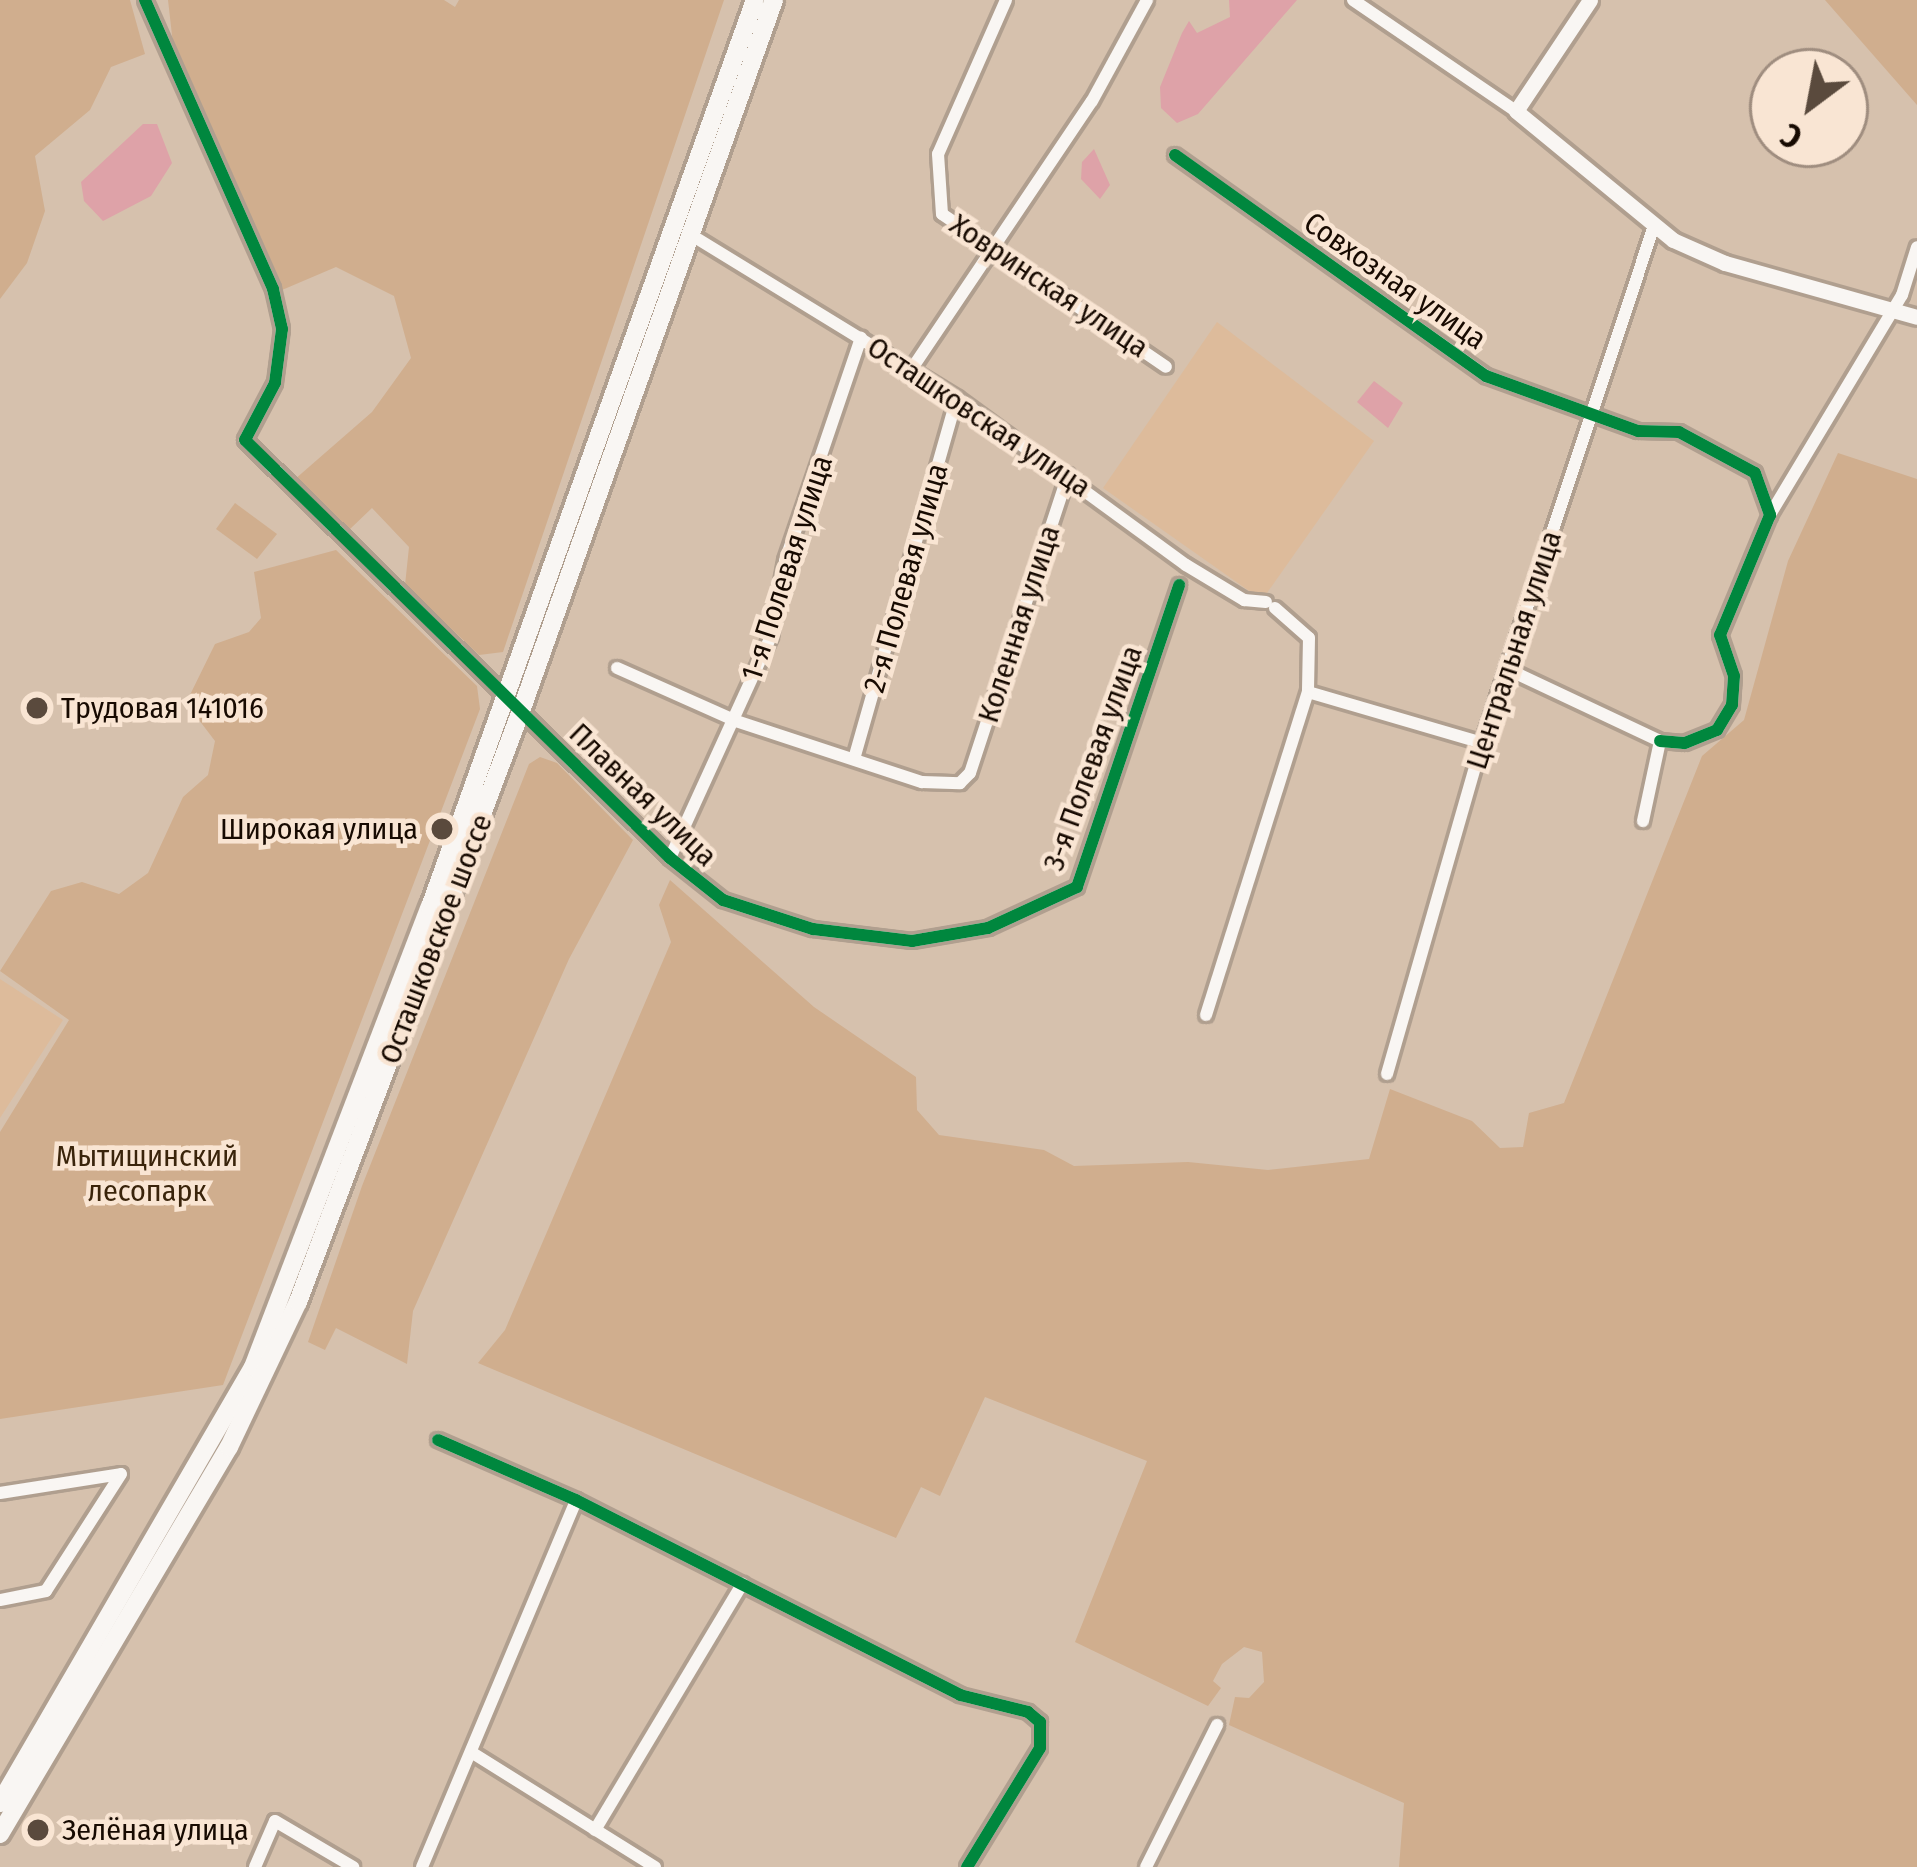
<!DOCTYPE html>
<html>
<head>
<meta charset="utf-8">
<style>
	body { margin:0 }
	#map { position:relative; width:1917px; height:1867px; overflow:hidden; background:#d6c1ad; font-family:"Fira Sans Condensed",sans-serif }
	div>[style] { position:absolute }
	[style*='--x'] { left:calc(var(--x)*1px); top:calc(var(--y)*1px); width:calc(var(--w)*1px); rotate:calc(var(--a)*1deg) }
	.built>* { inset:0; background:#ddbb9b }
	.green>* { inset:0; background:#d0ae8e }
	.water>* { inset:0; background:#dea2a8 }
	.roads { filter:drop-shadow(3px 0 #b09f8f) drop-shadow(-3px 0 #b09f8f) drop-shadow(0 3px #b09f8f) drop-shadow(0 -3px #b09f8f) }
	.minor>* { height:12px; margin:-6px; padding:0 6px; transform-origin:6px; border-radius:6px; background:#f9f6f3 }
	.tertiary>* { height:15px; margin:-7.5px; padding:0 7.5px; transform-origin:7.5px; border-radius:7.5px; background:#f9f6f3 }
	.secondary>* { height:18px; margin:-9px; padding:0 9px; transform-origin:9px; border-radius:9px; background:#f9f6f3 }
	.cycleway>* { height:12px; margin:-6px; padding:0 6px; transform-origin:6px; border-radius:6px; background:#00873e }
	.dots>* { width:33px; height:33px; translate:-50% -50%; box-sizing:border-box; border:6px solid #f9e5d3; border-radius:50% }
	span { translate:-50% -50%; white-space:nowrap; text-align:center; line-height:1.15; -webkit-text-stroke:9px #f9e5d3; paint-order:stroke }
	.street-label { font-size:30px; color:#170a01 }
	.poi-label { font-size:30px; color:#170a01 }
	.left { translate:0 -50%; text-align:left }
	.right { translate:-100% -50%; text-align:right }
	.park-label { font-size:30px; color:#3a240b }
	.north { position:absolute; left:1749px; top:48px; width:120px; height:120px; box-sizing:border-box; background:#f9e5d3; border:3px solid #9f8d7f; border-radius:50%; rotate:212deg; font-size:33px; font-weight:700; line-height:48px; text-align:center; color:#170a01 }
	.north::after { content:''; display:block; margin:auto; width:42px; height:54px; background:#5a4a3d; clip-path:polygon(50% 0,100% 100%,50% 72%,0 100%) }
</style>
</head>
<body>
<div id="map">
	<div class="built">
		<i style="clip-path:polygon(1217px 322px,1374px 441px,1262px 600px,1103px 488px)"></i>
		<i style="clip-path:polygon(0 979px,63px 1020px,0 1118px)"></i>
	</div>
	<div class="green">
		<i style="clip-path:polygon(0 0,130px 0,145px 54px,111px 67px,90px 110px,35px 156px,45px 211px,27px 263px,0 299px)"></i>
		<i style="clip-path:polygon(168px 0,444px 0,455px 7px,459px 0,724px 0,503px 652px,479px 655px,405px 585px,409px 547px,372px 508px,350px 529px,294px 480px,372px 412px,411px 358px,394px 296px,336px 267px,282px 290px,177px 79px)"></i>
		<i style="clip-path:polygon(1825px 0,1917px 0,1917px 105px)"></i>
		<i style="clip-path:polygon(1838px 453px,1917px 479px,1917px 1867px,1399px 1867px,1404px 1803px,1229px 1725px,1235px 1697px,1249px 1698px,1264px 1682px,1262px 1652px,1244px 1647px,1222px 1664px,1213px 1681px,1221px 1688px,1208px 1706px,1075px 1642px,1147px 1461px,985px 1397px,940px 1496px,921px 1487px,896px 1538px,478px 1363px,505px 1330px,671px 942px,659px 905px,670px 880px,814px 1007px,916px 1077px,917px 1110px,939px 1135px,1044px 1150px,1074px 1166px,1188px 1162px,1268px 1170px,1369px 1159px,1390px 1089px,1472px 1121px,1500px 1148px,1523px 1147px,1529px 1113px,1564px 1103px,1702px 756px,1744px 720px,1788px 561px)"></i>
		<i style="clip-path:polygon(235px 503px,277px 534px,257px 559px,216px 529px)"></i>
		<i style="clip-path:polygon(336px 550px,477px 686px,480px 709px,223px 1385px,0 1419px,0 1132px,69px 1020px,0 971px,51px 891px,82px 882px,119px 894px,148px 873px,183px 797px,208px 775px,215px 741px,186px 703px,215px 644px,249px 632px,261px 618px,254px 572px)"></i>
		<i style="clip-path:polygon(540px 757px,557px 763px,633px 840px,569px 959px,413px 1311px,407px 1364px,336px 1328px,325px 1350px,308px 1342px,362px 1186px,529px 764px)"></i>
	</div>
	<div class="water">
		<i style="clip-path:polygon(1229px 0,1297px 0,1198px 114px,1177px 123px,1161px 108px,1160px 87px,1182px 33px,1189px 21px,1197px 33px,1230px 17px)"></i>
		<i style="clip-path:polygon(143px 124px,157px 124px,172px 163px,151px 196px,103px 221px,84px 201px,81px 182px)"></i>
		<i style="clip-path:polygon(1094px 149px,1110px 185px,1100px 199px,1081px 179px,1082px 162px)"></i>
		<i style="clip-path:polygon(1374px 381px,1403px 403px,1388px 428px,1357px 402px)"></i>
	</div>
	<div class="roads">
		<div class="minor">
			<i style="--x:145;--y:0;--w:316;--a:66.1"></i>
			<i style="--x:273;--y:289;--w:41;--a:77.3"></i>
			<i style="--x:282;--y:329;--w:54;--a:97.4"></i>
			<i style="--x:275;--y:383;--w:64;--a:117.8"></i>
			<i style="--x:245;--y:440;--w:596;--a:44.52"></i>
			<i style="--x:670;--y:858;--w:68;--a:38.4"></i>
			<i style="--x:723;--y:900;--w:95;--a:17.9"></i>
			<i style="--x:813;--y:929;--w:100;--a:6.9"></i>
			<i style="--x:912;--y:941;--w:77;--a:-9.7"></i>
			<i style="--x:988;--y:928;--w:98;--a:-24.7"></i>
			<i style="--x:1077;--y:887;--w:319;--a:-71.3"></i>
			<i style="--x:1006;--y:0;--w:168;--a:113.8"></i>
			<i style="--x:938;--y:154;--w:60;--a:86.2"></i>
			<i style="--x:942;--y:214;--w:271;--a:34.3"></i>
			<i style="--x:1353;--y:0;--w:197;--a:34.3"></i>
			<i style="--x:1175;--y:155;--w:382;--a:35.4"></i>
			<i style="--x:1486;--y:376;--w:162;--a:19.9"></i>
			<i style="--x:1638;--y:431;--w:41;--a:1.4"></i>
			<i style="--x:1679;--y:432;--w:86;--a:28.3"></i>
			<i style="--x:1755;--y:473;--w:45;--a:70.3"></i>
			<i style="--x:1770;--y:515;--w:130;--a:112.6"></i>
			<i style="--x:1720;--y:635;--w:43;--a:71.1"></i>
			<i style="--x:1734;--y:676;--w:29;--a:94"></i>
			<i style="--x:1732;--y:705;--w:29;--a:121"></i>
			<i style="--x:1717;--y:730;--w:35;--a:158"></i>
			<i style="--x:1684;--y:743;--w:24;--a:-175"></i>
			<i style="--x:688;--y:233;--w:316;--a:31.5"></i>
			<i style="--x:957;--y:398;--w:283;--a:36.1"></i>
			<i style="--x:1186;--y:565;--w:68;--a:31.1"></i>
			<i style="--x:1244;--y:600;--w:22;--a:5"></i>
			<i style="--x:911;--y:370;--w:324;--a:-56.1"></i>
			<i style="--x:1092;--y:101;--w:115;--a:-61.4"></i>
			<i style="--x:1771;--y:513;--w:254;--a:-59"></i>
			<i style="--x:1902;--y:295;--w:50;--a:-72.6"></i>
			<i style="--x:1275;--y:608;--w:45;--a:41.4"></i>
			<i style="--x:1309;--y:638;--w:54;--a:91.1"></i>
			<i style="--x:1308;--y:692;--w:181;--a:16.3"></i>
			<i style="--x:617;--y:668;--w:130;--a:24"></i>
			<i style="--x:736;--y:721;--w:196;--a:18.2"></i>
			<i style="--x:922;--y:782;--w:38;--a:2"></i>
			<i style="--x:960;--y:783;--w:14;--a:-45"></i>
			<i style="--x:970;--y:773;--w:314;--a:-71.8"></i>
			<i style="--x:1507;--y:669;--w:169;--a:25.2"></i>
			<i style="--x:1660;--y:741;--w:82;--a:102"></i>
			<i style="--x:854;--y:759;--w:375;--a:-74.1"></i>
			<i style="--x:670;--y:858;--w:244;--a:-65.5"></i>
			<i style="--x:771;--y:636;--w:76;--a:-79.4"></i>
			<i style="--x:785;--y:561;--w:236;--a:-71.2"></i>
			<i style="--x:1206;--y:1015;--w:339;--a:-72.5"></i>
			<i style="--x:1387;--y:1074;--w:344;--a:-74"></i>
			<i style="--x:1482;--y:743;--w:542;--a:-71.6"></i>
			<i style="--x:438;--y:1440;--w:150;--a:23.5"></i>
			<i style="--x:576;--y:1500;--w:431;--a:26.9"></i>
			<i style="--x:960;--y:1695;--w:70;--a:14"></i>
			<i style="--x:1028;--y:1712;--w:16;--a:40"></i>
			<i style="--x:1040;--y:1722;--w:26;--a:90"></i>
			<i style="--x:1040;--y:1748;--w:140;--a:121.5"></i>
			<i style="--x:0;--y:1493;--w:122;--a:-8.9"></i>
			<i style="--x:121;--y:1474;--w:139;--a:122.7"></i>
			<i style="--x:46;--y:1591;--w:47;--a:168.9"></i>
			<i style="--x:471;--y:1752;--w:217;--a:32"></i>
			<i style="--x:595;--y:1830;--w:287;--a:-59.1"></i>
			<i style="--x:255;--y:1867;--w:50;--a:-66.5"></i>
			<i style="--x:275;--y:1821;--w:91;--a:30.5"></i>
			<i style="--x:422;--y:1867;--w:398;--a:-67.2"></i>
			<i style="--x:1146;--y:1867;--w:159;--a:-63.4"></i>
		</div>
		<div class="tertiary">
			<i style="--x:1590;--y:0;--w:133;--a:123.7"></i>
			<i style="--x:1516;--y:111;--w:203;--a:39.4"></i>
			<i style="--x:1673;--y:240;--w:57;--a:23.9"></i>
			<i style="--x:1725;--y:263;--w:199;--a:15.7"></i>
		</div>
		<div class="secondary">
			<i style="--x:0;--y:1803;--w:504;--a:-59.87"></i>
			<i style="--x:253;--y:1367;--w:493;--a:-69"></i>
			<i style="--x:430;--y:907;--w:963;--a:-70.29"></i>
			<i style="--x:0;--y:1834;--w:450;--a:-59.4"></i>
			<i style="--x:229;--y:1447;--w:161;--a:-64.6"></i>
			<i style="--x:298;--y:1302;--w:632;--a:-69.33"></i>
			<i style="--x:521;--y:711;--w:755;--a:-70.41"></i>
		</div>
	</div>
	<div class="cycleway">
		<i style="--x:145;--y:0;--w:316;--a:66.1"></i>
		<i style="--x:273;--y:289;--w:41;--a:77.3"></i>
		<i style="--x:282;--y:329;--w:54;--a:97.4"></i>
		<i style="--x:275;--y:383;--w:64;--a:117.8"></i>
		<i style="--x:245;--y:440;--w:596;--a:44.52"></i>
		<i style="--x:670;--y:858;--w:68;--a:38.4"></i>
		<i style="--x:723;--y:900;--w:95;--a:17.9"></i>
		<i style="--x:813;--y:929;--w:100;--a:6.9"></i>
		<i style="--x:912;--y:941;--w:77;--a:-9.7"></i>
		<i style="--x:988;--y:928;--w:98;--a:-24.7"></i>
		<i style="--x:1077;--y:887;--w:319;--a:-71.3"></i>
		<i style="--x:1175;--y:155;--w:382;--a:35.4"></i>
		<i style="--x:1486;--y:376;--w:162;--a:19.9"></i>
		<i style="--x:1638;--y:431;--w:41;--a:1.4"></i>
		<i style="--x:1679;--y:432;--w:86;--a:28.3"></i>
		<i style="--x:1755;--y:473;--w:45;--a:70.3"></i>
		<i style="--x:1770;--y:515;--w:130;--a:112.6"></i>
		<i style="--x:1720;--y:635;--w:43;--a:71.1"></i>
		<i style="--x:1734;--y:676;--w:29;--a:94"></i>
		<i style="--x:1732;--y:705;--w:29;--a:121"></i>
		<i style="--x:1717;--y:730;--w:35;--a:158"></i>
		<i style="--x:1684;--y:743;--w:24;--a:-175"></i>
		<i style="--x:438;--y:1440;--w:150;--a:23.5"></i>
		<i style="--x:576;--y:1500;--w:431;--a:26.9"></i>
		<i style="--x:960;--y:1695;--w:70;--a:14"></i>
		<i style="--x:1028;--y:1712;--w:16;--a:40"></i>
		<i style="--x:1040;--y:1722;--w:26;--a:90"></i>
		<i style="--x:1040;--y:1748;--w:140;--a:121.5"></i>
	</div>
	<div class="dots">
		<i style="left:37px;top:708px;background:#5a4a3d"></i>
		<i style="left:442px;top:829px;background:#5a4a3d"></i>
		<i style="left:38px;top:1830px;background:#5a4a3d"></i>
	</div>
	<div class="street-label">
		<span style="left:1395px;top:281px;rotate:35deg">Совхозная улица</span>
		<span style="left:1049px;top:286px;rotate:34deg">Ховринская улица</span>
		<span style="left:979px;top:417px;rotate:34deg">Осташковская улица</span>
		<span style="left:787px;top:568px;rotate:-72deg">1-я Полевая улица</span>
		<span style="left:906px;top:578px;rotate:-74deg">2-я Полевая улица</span>
		<span style="left:1019px;top:624px;rotate:-72deg">Коленная улица</span>
		<span style="left:1514px;top:650px;rotate:-72deg">Центральная улица</span>
		<span style="left:1093px;top:758px;rotate:-70deg">3-я Полевая улица</span>
		<span style="left:643px;top:795px;rotate:44deg">Плавная улица</span>
		<span style="left:436px;top:939px;rotate:-69deg">Осташковское шоссе</span>
	</div>
	<div class="poi-label">
		<span class="left" style="left:61px;top:708px">Трудовая 141016</span>
		<span class="right" style="left:418px;top:829px">Широкая улица</span>
		<span class="left" style="left:62px;top:1830px">Зелёная улица</span>
	</div>
	<div class="park-label">
		<span style="left:147px;top:1173px">Мытищинский<br>лесопарк</span>
	</div>
	<div class="north">С</div>
</div>
</body>
</html>
